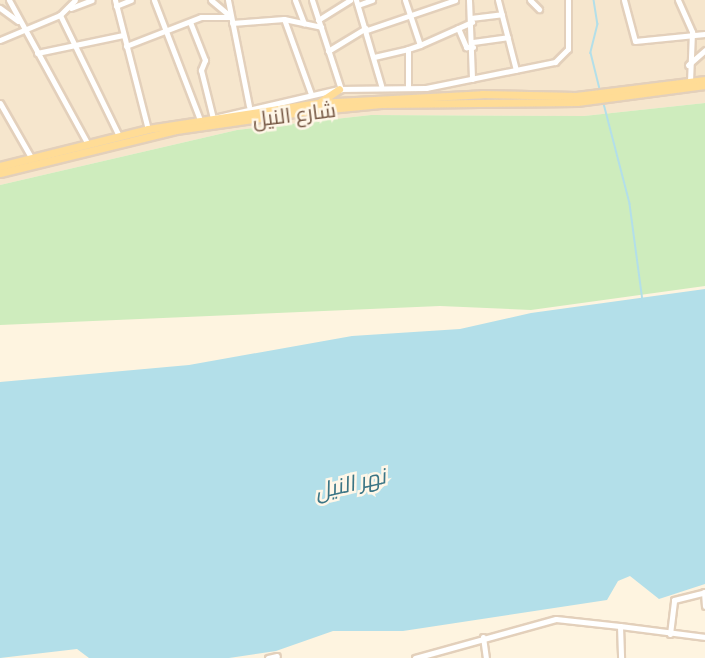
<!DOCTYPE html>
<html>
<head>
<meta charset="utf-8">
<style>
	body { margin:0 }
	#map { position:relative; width:705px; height:658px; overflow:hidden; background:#fef4e0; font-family:"Exo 2",Cairo,sans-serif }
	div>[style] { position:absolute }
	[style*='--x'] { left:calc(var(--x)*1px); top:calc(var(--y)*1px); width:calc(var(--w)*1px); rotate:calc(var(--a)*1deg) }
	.residential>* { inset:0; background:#f6e6cd }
	.green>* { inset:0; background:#ceecbd }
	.water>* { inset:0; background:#b3dfe9 }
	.stream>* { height:1.5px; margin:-0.75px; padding:0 0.75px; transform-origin:0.75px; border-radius:0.75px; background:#b3dfe9 }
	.roads { filter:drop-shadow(2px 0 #e3d0bb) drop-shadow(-2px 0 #e3d0bb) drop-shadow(0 2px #e3d0bb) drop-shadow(0 -2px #e3d0bb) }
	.minor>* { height:5px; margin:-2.5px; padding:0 2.5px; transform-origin:2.5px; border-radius:2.5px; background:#fff }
	.major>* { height:7px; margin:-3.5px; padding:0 3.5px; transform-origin:3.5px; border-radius:3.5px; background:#ffdc96 }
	span { translate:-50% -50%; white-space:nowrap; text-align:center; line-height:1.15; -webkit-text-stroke:5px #fff7e8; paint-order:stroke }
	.street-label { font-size:21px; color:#775945 }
	.water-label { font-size:22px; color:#3b7585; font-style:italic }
</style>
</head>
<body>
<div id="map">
	<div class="residential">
		<i style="clip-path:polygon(0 0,705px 0,705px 103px,584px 116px,371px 115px,237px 130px,0 185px)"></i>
	</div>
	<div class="green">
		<i style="clip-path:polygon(705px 103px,705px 286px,531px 310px,440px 306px,0 325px,0 185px,237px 130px,371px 115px,584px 116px)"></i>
	</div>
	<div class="water">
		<i style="clip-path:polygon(705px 289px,705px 584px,659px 599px,630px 576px,618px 581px,607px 600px,403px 631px,333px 631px,276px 651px,229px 658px,89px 658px,77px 649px,0 658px,0 382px,189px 365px,352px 336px,460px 329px,531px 313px)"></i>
	</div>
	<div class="stream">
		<i style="--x:594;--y:0;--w:24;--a:81"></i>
		<i style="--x:598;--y:24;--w:30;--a:104"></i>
		<i style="--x:591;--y:53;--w:38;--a:76"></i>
		<i style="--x:603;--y:100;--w:107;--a:75.4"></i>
		<i style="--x:630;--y:204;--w:98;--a:82.4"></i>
	</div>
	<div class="roads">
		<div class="minor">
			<i style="--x:9;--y:0;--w:164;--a:61.3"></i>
			<i style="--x:115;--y:0;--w:133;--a:75.7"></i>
			<i style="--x:154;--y:0;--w:129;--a:69"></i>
			<i style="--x:211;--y:0;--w:25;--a:40"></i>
			<i style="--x:228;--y:0;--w:108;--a:78.8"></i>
			<i style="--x:295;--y:0;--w:25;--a:69"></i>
			<i style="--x:312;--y:0;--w:94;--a:72"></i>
			<i style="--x:356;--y:0;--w:89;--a:73.6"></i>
			<i style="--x:405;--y:0;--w:47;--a:71.6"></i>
			<i style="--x:420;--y:45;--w:13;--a:162"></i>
			<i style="--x:408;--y:49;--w:37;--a:90"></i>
			<i style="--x:469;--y:0;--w:79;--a:87.8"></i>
			<i style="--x:498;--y:0;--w:72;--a:75.6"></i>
			<i style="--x:530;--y:0;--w:13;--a:45"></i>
			<i style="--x:624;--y:0;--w:42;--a:75"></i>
			<i style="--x:635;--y:41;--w:70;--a:-5.7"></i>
			<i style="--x:678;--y:0;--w:35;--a:66"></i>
			<i style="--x:692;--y:32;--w:50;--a:92.3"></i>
			<i style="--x:358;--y:5;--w:15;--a:-20"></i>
			<i style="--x:116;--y:6;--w:16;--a:-22"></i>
			<i style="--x:0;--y:8;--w:22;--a:36"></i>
			<i style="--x:71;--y:8;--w:22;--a:-21"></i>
			<i style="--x:60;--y:15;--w:135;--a:64"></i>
			<i style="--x:471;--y:18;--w:31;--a:-7"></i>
			<i style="--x:284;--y:19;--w:80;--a:70.2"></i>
			<i style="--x:318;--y:20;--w:38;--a:-32"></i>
			<i style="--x:190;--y:22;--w:41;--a:68.5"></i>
			<i style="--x:205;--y:60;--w:11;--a:112"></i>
			<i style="--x:201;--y:70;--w:49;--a:76"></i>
			<i style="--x:232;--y:23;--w:52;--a:-4.4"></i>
			<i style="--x:284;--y:19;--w:38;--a:12"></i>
			<i style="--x:458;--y:28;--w:21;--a:67"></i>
			<i style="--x:466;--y:47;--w:7;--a:0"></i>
			<i style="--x:367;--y:30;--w:93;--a:-18.8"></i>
			<i style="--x:0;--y:40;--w:65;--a:-22.6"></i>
			<i style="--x:60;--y:15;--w:21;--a:-45"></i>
			<i style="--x:473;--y:42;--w:35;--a:-8"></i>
			<i style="--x:420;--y:45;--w:57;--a:-23.9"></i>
			<i style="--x:126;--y:46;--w:80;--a:-21.1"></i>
			<i style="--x:201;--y:17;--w:29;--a:0"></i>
			<i style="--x:328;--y:51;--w:44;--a:-31.2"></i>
			<i style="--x:37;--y:53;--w:88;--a:-11.8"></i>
			<i style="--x:374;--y:57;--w:35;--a:-13"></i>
			<i style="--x:688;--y:65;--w:23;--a:-41"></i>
			<i style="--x:0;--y:103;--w:64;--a:60.3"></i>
			<i style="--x:214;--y:118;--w:128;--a:-13.1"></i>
			<i style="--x:339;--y:89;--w:87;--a:-0.7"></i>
			<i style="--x:426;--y:88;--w:132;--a:-11.4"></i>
			<i style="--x:555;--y:62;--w:18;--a:-45"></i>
			<i style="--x:568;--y:49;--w:49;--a:-90"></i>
			<i style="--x:704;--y:592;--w:14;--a:86"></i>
			<i style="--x:620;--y:626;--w:86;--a:7.4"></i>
			<i style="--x:670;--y:634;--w:34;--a:-83"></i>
			<i style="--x:674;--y:600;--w:32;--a:-14"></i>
			<i style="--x:483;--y:637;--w:21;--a:82"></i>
			<i style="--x:268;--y:658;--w:9;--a:-13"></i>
			<i style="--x:415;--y:658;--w:146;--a:-15.5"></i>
			<i style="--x:556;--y:619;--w:64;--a:6.2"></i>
			<i style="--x:620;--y:626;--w:32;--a:88"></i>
		</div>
		<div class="major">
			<i style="--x:320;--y:102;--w:23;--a:-34"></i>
			<i style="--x:0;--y:166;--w:153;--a:-14"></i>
			<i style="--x:148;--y:129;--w:172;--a:-8.7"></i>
			<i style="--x:318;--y:103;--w:164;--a:-3.1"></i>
			<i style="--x:482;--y:94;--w:94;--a:1.2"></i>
			<i style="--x:576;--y:96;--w:130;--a:-7.1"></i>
			<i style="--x:0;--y:173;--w:181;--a:-13.7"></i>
			<i style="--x:176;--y:130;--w:134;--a:-8.1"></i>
			<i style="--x:309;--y:111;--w:72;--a:-5.6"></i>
			<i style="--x:381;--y:104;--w:196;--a:-0.6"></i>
			<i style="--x:577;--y:102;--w:129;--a:-7.6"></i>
		</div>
	</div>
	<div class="street-label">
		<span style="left:294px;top:114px;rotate:-7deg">شارع النيل</span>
	</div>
	<div class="water-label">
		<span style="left:350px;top:483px;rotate:-13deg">نهر النيل</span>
	</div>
</div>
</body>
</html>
